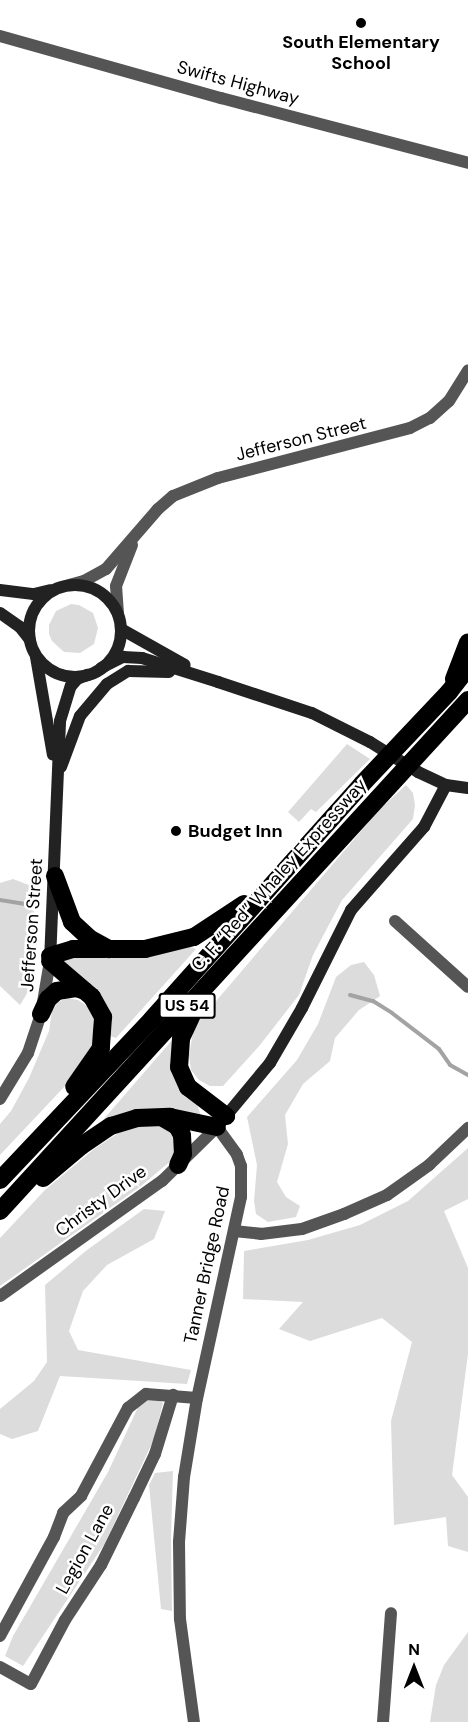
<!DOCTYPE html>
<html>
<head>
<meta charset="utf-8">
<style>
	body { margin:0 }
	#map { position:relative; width:468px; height:1722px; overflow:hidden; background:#fff; font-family:"DM Sans",sans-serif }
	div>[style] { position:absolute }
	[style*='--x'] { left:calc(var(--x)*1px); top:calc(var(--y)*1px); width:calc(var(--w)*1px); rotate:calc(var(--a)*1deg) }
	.green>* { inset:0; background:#dcdcdc }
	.stream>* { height:4px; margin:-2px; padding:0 2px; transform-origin:2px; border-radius:2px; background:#a3a3a3 }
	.minor>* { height:12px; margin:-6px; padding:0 6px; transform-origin:6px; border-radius:6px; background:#555 }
	.tertiary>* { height:12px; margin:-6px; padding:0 6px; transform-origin:6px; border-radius:6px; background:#555 }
	.secondary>* { height:12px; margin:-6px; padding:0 6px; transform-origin:6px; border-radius:6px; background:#222 }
	.secondary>.ring { margin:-6px; padding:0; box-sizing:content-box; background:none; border:12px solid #222; border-radius:50% }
	.motorway>* { height:18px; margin:-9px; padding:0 9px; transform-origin:9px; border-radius:9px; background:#000 }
	.dots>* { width:16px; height:16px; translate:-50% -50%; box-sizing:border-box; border:3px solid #fff; border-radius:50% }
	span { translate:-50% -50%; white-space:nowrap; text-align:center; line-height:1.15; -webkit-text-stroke:5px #fff; paint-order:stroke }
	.shield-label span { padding:2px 4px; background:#fff; border:2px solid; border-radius:4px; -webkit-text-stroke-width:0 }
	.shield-label { font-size:16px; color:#000; font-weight:700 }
	.poi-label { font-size:18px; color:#000; font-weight:700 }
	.left { translate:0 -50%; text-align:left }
	.street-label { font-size:18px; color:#000 }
	.north { position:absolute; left:384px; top:1638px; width:60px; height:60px; -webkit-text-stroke:4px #fff; paint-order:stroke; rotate:0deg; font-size:16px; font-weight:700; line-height:24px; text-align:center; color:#000 }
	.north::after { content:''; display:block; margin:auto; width:21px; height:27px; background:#000; clip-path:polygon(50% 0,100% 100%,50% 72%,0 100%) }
</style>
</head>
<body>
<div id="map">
	<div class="green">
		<i style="clip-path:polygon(71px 604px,79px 605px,93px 613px,98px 628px,94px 644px,80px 653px,64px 652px,52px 641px,49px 634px,49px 625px,56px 611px)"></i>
		<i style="clip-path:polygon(347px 744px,370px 759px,316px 812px,311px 809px,299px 822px,288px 812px)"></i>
		<i style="clip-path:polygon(406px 785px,413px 793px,415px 805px,413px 819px,342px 900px,313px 955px,299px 995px,260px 1045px,223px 1086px,210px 1086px,199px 1080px,191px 1070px,189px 1055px,194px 1027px,379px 810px)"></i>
		<i style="clip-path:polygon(13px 879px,34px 887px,34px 982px,20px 1005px,0 986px,0 883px)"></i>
		<i style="clip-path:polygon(190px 947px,196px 949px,116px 1038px,110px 1036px,63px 962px,66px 958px,150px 956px)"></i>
		<i style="clip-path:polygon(364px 962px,374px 975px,380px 996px,359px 1010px,335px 1038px,330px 1061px,303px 1084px,285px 1115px,288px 1144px,277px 1182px,286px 1197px,300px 1206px,296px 1217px,268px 1222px,256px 1214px,254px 1201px,257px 1165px,247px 1117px,297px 1060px,318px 1024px,336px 977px,351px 965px)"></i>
		<i style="clip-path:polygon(67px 998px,78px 1000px,87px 1006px,93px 1017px,93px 1044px,65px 1086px,0 1155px,0 1124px,11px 1111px,29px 1078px,49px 1031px,52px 1011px,58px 1002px)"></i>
		<i style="clip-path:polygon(174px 1038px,202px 1119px,102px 1121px)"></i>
		<i style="clip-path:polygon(155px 1121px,175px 1135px,177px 1147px,173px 1159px,141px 1186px,0 1286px,0 1238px,45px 1190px,94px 1149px,117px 1134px,117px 1131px)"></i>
		<i style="clip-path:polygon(468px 1148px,468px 1199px,444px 1211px,468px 1268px,468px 1354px,452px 1475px,468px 1497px,468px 1552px,448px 1546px,446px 1517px,394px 1525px,391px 1421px,412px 1342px,382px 1318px,310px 1341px,279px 1329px,303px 1302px,243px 1299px,244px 1251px,308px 1240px,360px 1225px,408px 1201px)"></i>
		<i style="clip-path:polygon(144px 1209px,165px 1211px,154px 1239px,107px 1265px,83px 1291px,69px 1331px,78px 1350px,191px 1370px,187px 1384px,60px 1376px,38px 1431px,12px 1439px,0 1434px,0 1409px,34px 1381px,47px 1362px,45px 1285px,87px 1250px)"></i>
		<i style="clip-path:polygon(152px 1396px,163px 1403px,154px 1439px,105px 1543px,23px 1666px,5px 1656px,13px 1636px,108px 1472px,140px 1403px)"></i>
		<i style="clip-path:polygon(173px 1471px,171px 1537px,172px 1611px,161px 1609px,149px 1485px,155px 1473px)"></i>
		<i style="clip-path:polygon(468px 1632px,468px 1722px,430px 1722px,436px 1685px,444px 1665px)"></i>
	</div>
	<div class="stream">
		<i style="--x:0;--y:900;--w:30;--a:9"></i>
		<i style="--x:350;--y:995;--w:24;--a:15"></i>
		<i style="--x:373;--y:1001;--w:22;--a:32"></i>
		<i style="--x:392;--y:1013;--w:59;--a:37.5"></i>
		<i style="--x:439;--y:1049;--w:19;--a:55"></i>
		<i style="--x:450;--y:1065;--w:21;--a:29"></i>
	</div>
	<div class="minor">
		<i style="--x:0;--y:36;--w:230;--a:15.7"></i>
		<i style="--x:221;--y:98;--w:255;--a:14.7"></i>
		<i style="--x:395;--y:921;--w:98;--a:42.1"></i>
		<i style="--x:234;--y:1231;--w:27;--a:6"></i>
		<i style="--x:261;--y:1234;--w:41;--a:-7"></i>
		<i style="--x:302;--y:1229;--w:45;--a:-19.7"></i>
		<i style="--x:344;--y:1214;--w:47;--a:-23.8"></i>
		<i style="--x:387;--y:1195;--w:52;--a:-35.5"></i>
		<i style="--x:429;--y:1165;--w:54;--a:-43.5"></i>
		<i style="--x:0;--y:1636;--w:113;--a:-61.4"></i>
		<i style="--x:54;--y:1537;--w:26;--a:-69"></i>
		<i style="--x:63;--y:1513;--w:25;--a:-43"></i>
		<i style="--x:81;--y:1496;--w:100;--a:-61.9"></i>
		<i style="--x:128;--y:1408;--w:23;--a:-38"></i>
		<i style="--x:146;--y:1394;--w:51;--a:4.5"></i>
		<i style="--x:0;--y:1667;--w:35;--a:29"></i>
		<i style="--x:31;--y:1684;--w:72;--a:-62"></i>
		<i style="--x:65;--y:1620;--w:66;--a:-56.8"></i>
		<i style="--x:101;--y:1565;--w:75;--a:-63.8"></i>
		<i style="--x:134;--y:1498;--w:49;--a:-64.5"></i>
		<i style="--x:155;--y:1454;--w:62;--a:-73"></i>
		<i style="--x:383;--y:1722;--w:109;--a:-85.8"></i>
	</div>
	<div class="tertiary">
		<i style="--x:69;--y:585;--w:16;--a:-15"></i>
		<i style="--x:84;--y:581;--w:25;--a:-29"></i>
		<i style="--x:106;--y:569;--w:79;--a:-49.1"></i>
		<i style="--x:158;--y:509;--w:20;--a:-41"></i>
		<i style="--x:173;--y:496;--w:48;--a:-21.8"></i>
		<i style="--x:218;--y:478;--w:198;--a:-14.6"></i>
		<i style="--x:410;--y:428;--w:22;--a:-27"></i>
		<i style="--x:430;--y:418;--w:25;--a:-42"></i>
		<i style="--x:449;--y:401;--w:36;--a:-58"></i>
		<i style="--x:118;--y:614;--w:28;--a:-94"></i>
		<i style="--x:116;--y:586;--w:44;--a:-68.7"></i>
		<i style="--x:0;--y:1099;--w:54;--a:-58.7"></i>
		<i style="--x:28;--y:1053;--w:41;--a:-71.6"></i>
		<i style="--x:41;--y:1014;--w:54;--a:-80.4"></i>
		<i style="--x:0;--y:1296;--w:199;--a:-35.4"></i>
		<i style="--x:162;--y:1181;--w:77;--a:-44.5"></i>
		<i style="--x:217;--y:1127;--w:34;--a:54"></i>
		<i style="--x:237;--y:1155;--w:12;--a:70"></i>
		<i style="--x:241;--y:1166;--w:31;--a:90"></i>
		<i style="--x:241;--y:1197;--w:206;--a:102.3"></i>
		<i style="--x:197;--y:1398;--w:80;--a:99.3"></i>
		<i style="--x:184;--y:1477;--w:65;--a:94.4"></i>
		<i style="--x:179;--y:1542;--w:77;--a:89.3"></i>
		<i style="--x:180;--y:1619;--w:104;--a:82.3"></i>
	</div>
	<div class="secondary">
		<i class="ring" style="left:29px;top:585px;width:80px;height:80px"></i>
		<i style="--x:0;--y:590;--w:34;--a:7"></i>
		<i style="--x:34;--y:594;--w:17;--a:-13"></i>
		<i style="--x:0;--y:613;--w:24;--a:35"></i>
		<i style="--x:20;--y:627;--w:16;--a:52"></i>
		<i style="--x:121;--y:629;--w:73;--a:29.4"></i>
		<i style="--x:36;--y:657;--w:99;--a:80.2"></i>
		<i style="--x:101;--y:668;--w:25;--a:-27"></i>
		<i style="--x:123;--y:657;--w:19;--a:3"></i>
		<i style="--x:142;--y:658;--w:80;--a:17.5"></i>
		<i style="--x:218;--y:682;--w:99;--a:18.3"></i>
		<i style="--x:312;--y:713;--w:65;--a:26.6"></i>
		<i style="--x:370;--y:742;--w:57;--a:32"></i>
		<i style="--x:418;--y:772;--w:31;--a:25"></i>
		<i style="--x:446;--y:785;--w:22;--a:8"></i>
		<i style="--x:61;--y:767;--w:54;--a:-69.6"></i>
		<i style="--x:80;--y:716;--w:42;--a:-49.8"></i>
		<i style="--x:107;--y:684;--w:25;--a:-32"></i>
		<i style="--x:128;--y:671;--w:41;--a:1.4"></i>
		<i style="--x:50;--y:961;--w:240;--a:-87.6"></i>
		<i style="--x:60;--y:721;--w:37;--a:-73"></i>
		<i style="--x:71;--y:686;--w:9;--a:-49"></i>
		<i style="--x:77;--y:679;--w:11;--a:-22"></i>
		<i style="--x:221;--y:1122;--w:77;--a:-50.3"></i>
		<i style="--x:270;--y:1063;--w:64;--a:-59.8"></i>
		<i style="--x:302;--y:1008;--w:110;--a:-63.4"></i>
		<i style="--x:351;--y:910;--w:111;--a:-48.7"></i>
		<i style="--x:424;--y:827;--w:47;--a:-62.4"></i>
	</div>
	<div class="motorway">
		<i style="--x:454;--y:679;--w:39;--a:-69"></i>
		<i style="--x:55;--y:876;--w:49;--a:69.7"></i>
		<i style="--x:72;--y:922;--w:23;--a:43"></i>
		<i style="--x:89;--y:938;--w:23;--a:29"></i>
		<i style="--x:109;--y:949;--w:36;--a:0"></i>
		<i style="--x:145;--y:949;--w:50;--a:-13.8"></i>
		<i style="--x:194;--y:937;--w:60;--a:-33.4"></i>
		<i style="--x:50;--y:956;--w:24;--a:-17"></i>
		<i style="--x:73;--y:949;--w:32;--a:0"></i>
		<i style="--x:50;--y:961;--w:55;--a:40.6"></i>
		<i style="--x:92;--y:997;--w:23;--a:61"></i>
		<i style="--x:103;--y:1017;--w:31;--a:94"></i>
		<i style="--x:101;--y:1048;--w:47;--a:124.7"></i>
		<i style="--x:197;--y:1004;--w:38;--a:115"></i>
		<i style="--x:181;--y:1039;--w:28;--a:94"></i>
		<i style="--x:179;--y:1067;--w:22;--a:66"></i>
		<i style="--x:188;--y:1087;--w:48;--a:37.3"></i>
		<i style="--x:41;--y:1014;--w:17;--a:-65"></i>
		<i style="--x:48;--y:999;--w:12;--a:-42"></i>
		<i style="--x:57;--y:991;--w:19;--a:-9"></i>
		<i style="--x:76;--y:988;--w:9;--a:18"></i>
		<i style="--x:163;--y:1118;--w:16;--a:30"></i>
		<i style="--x:177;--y:1126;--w:10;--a:61"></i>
		<i style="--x:182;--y:1135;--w:19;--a:87"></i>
		<i style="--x:183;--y:1154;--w:12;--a:114"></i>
		<i style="--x:43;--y:1178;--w:50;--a:-40.1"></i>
		<i style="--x:81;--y:1146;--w:36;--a:-34"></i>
		<i style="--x:111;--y:1126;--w:27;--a:-17"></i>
		<i style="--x:137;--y:1118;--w:33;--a:-2"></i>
		<i style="--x:170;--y:1117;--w:48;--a:12"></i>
		<i style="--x:0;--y:1180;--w:221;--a:-46.6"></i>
		<i style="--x:152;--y:1019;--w:315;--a:-48.2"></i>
		<i style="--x:362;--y:784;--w:127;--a:-46.6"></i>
		<i style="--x:449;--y:692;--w:31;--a:-52"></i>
		<i style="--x:0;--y:1211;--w:693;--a:-47.51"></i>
	</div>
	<div class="dots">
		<i style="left:361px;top:23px;background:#000"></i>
		<i style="left:176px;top:831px;background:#000"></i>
	</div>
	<div class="shield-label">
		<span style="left:187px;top:1006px">US 54</span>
	</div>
	<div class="poi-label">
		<span style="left:361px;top:53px">South Elementary<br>School</span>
		<span class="left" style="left:188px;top:831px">Budget Inn</span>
	</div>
	<div class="street-label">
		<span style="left:238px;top:83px;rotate:15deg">Swifts Highway</span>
		<span style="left:301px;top:439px;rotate:-14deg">Jefferson Street</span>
		<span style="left:279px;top:875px;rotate:-48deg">C. F. “Red” Whaley Expressway</span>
		<span style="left:32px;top:925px;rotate:-86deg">Jefferson Street</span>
		<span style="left:101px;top:1201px;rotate:-36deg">Christy Drive</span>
		<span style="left:207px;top:1265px;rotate:-78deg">Tanner Bridge Road</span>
		<span style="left:85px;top:1549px;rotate:-61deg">Legion Lane</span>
	</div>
	<div class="north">N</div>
</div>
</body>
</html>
